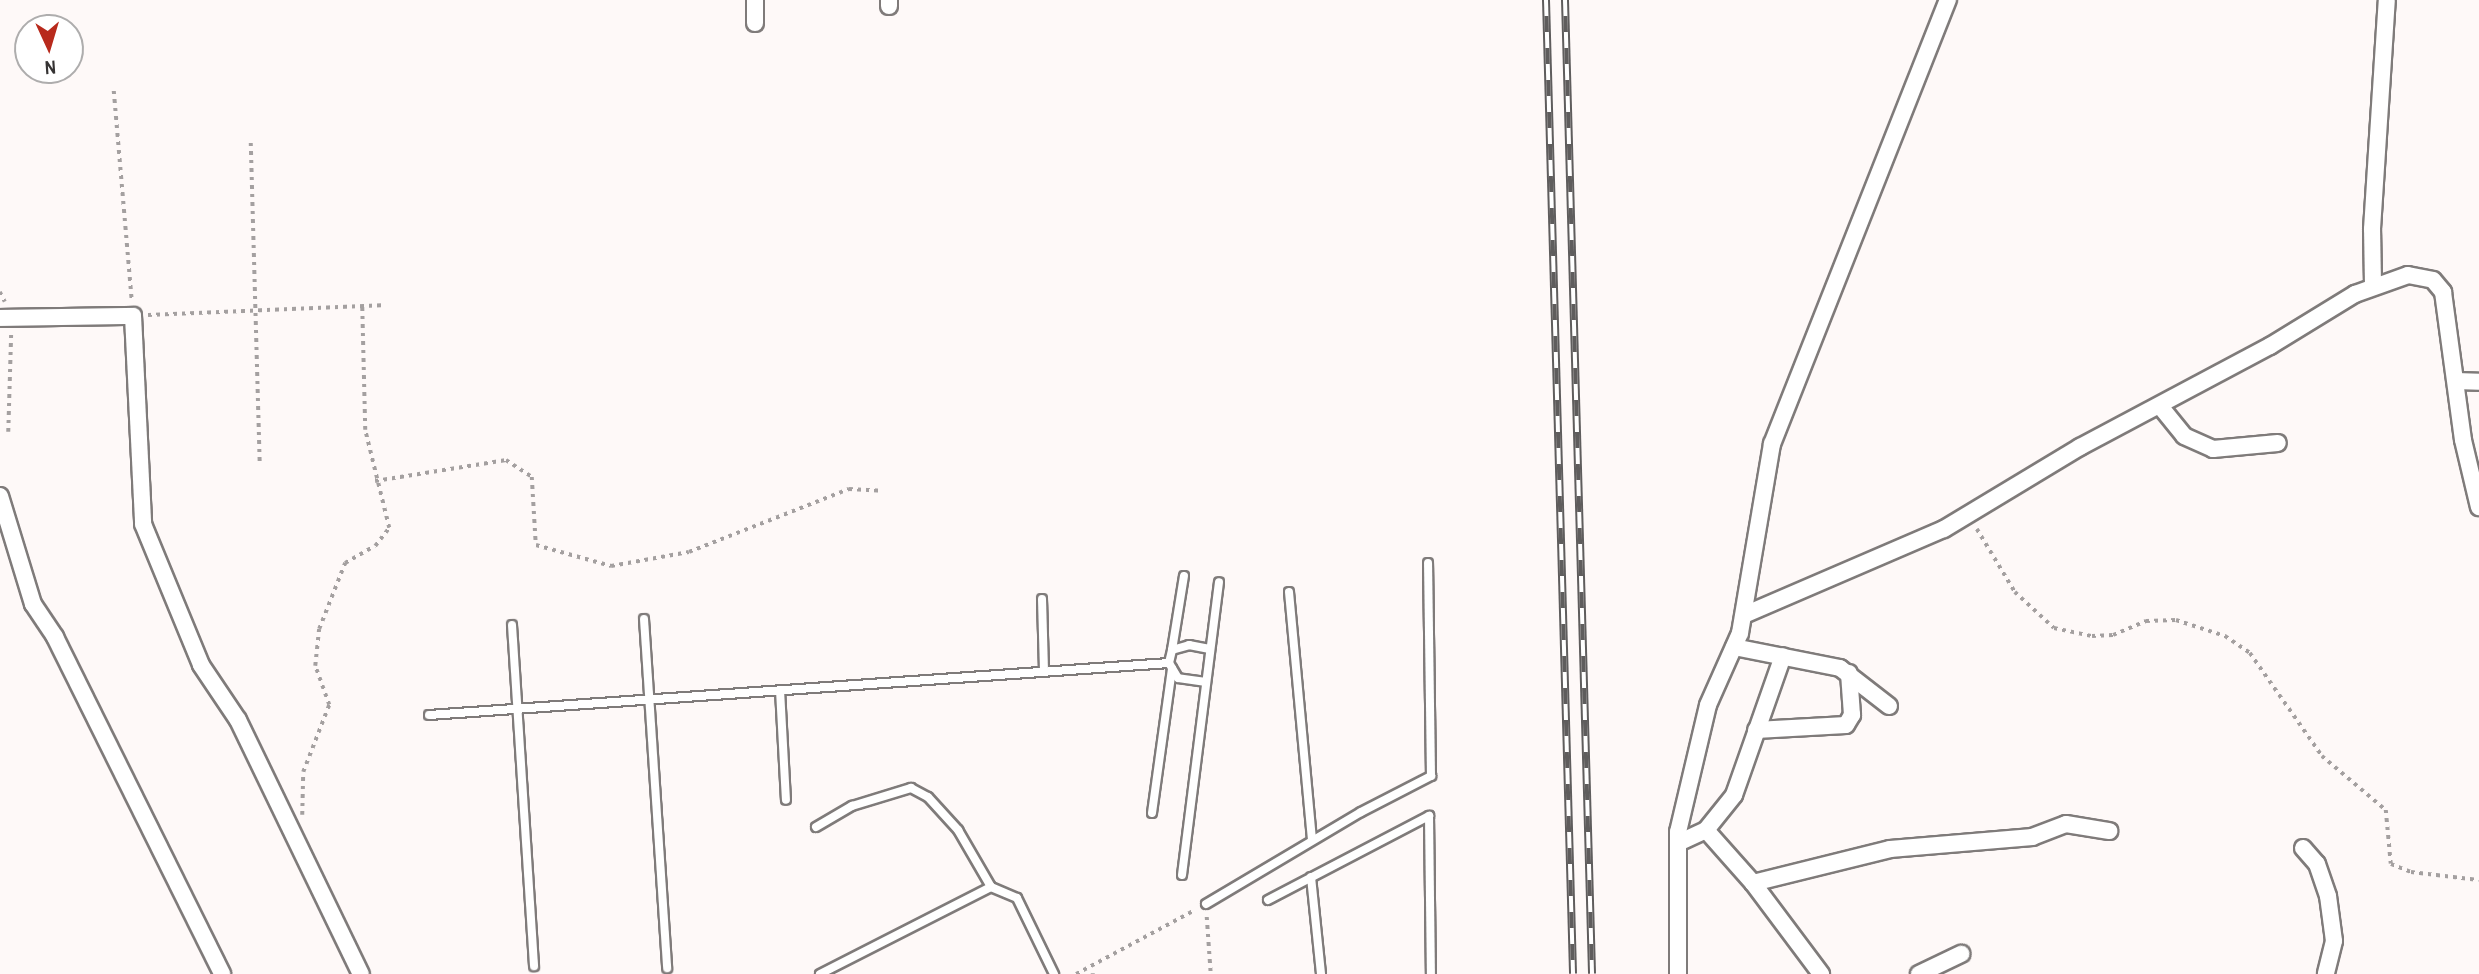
<!DOCTYPE html>
<html>
<head>
<meta charset="utf-8">
<style>
	body { margin:0 }
	#map { position:relative; width:2479px; height:974px; overflow:hidden; background:#fef9f8; font-family:"Archivo Narrow",sans-serif }
	div>[style] { position:absolute }
	[style*='--x'] { left:calc(var(--x)*1px); top:calc(var(--y)*1px); width:calc(var(--w)*1px); rotate:calc(var(--a)*1deg) }
	.path>* { height:3.5px; margin-top:-1.75px; transform-origin:0; background:repeating-linear-gradient(90deg,#a4a0a0 0 3.5px,transparent 0 8.5px) }
	.roads { filter:drop-shadow(2px 0 #7f7b7a) drop-shadow(-2px 0 #7f7b7a) drop-shadow(0 2px #7f7b7a) drop-shadow(0 -2px #7f7b7a) }
	.service>* { height:8px; margin:-4px; padding:0 4px; transform-origin:4px; border-radius:4px; background:#fff }
	.minor>* { height:16px; margin:-8px; padding:0 8px; transform-origin:8px; border-radius:8px; background:#fff }
	.rail>* { height:8px; margin-top:-4px; transform-origin:0; background:repeating-linear-gradient(90deg,#fff 0 16px,#5f5d5d 0 32px); box-sizing:border-box; border-block:2px solid #5f5d5d }
	span { translate:-50% -50%; white-space:nowrap; text-align:center; line-height:1.15; -webkit-text-stroke:6px #fff; paint-order:stroke }
	.north { position:absolute; left:14px; top:14px; width:70px; height:70px; box-sizing:border-box; background:#fff; border:2px solid #aeadad; border-radius:50%; rotate:176deg; font-size:19px; font-weight:700; line-height:28px; text-align:center; color:#353333 }
	.north::after { content:''; display:block; margin:auto; width:24px; height:32px; background:#b82a1c; clip-path:polygon(50% 0,100% 100%,50% 72%,0 100%) }
</style>
</head>
<body>
<div id="map">
	<div class="path">
		<i style="--x:114;--y:91;--w:212;--a:85.1"></i>
		<i style="--x:251;--y:143;--w:323;--a:88.4"></i>
		<i style="--x:0;--y:292;--w:11;--a:63"></i>
		<i style="--x:148;--y:315;--w:234;--a:-2.4"></i>
		<i style="--x:8;--y:432;--w:99;--a:-88.3"></i>
		<i style="--x:375;--y:481;--w:133;--a:-9.1"></i>
		<i style="--x:506;--y:460;--w:31;--a:33"></i>
		<i style="--x:532;--y:477;--w:68;--a:86.6"></i>
		<i style="--x:536;--y:545;--w:78;--a:15.6"></i>
		<i style="--x:611;--y:566;--w:79;--a:-10.2"></i>
		<i style="--x:689;--y:552;--w:172;--a:-21.5"></i>
		<i style="--x:849;--y:489;--w:33;--a:3"></i>
		<i style="--x:1977;--y:529;--w:74;--a:58.9"></i>
		<i style="--x:2015;--y:592;--w:53;--a:42.7"></i>
		<i style="--x:2054;--y:628;--w:39;--a:12"></i>
		<i style="--x:2092;--y:636;--w:21;--a:-3"></i>
		<i style="--x:2113;--y:635;--w:36;--a:-23"></i>
		<i style="--x:2146;--y:621;--w:30;--a:-2"></i>
		<i style="--x:2176;--y:620;--w:52;--a:18.1"></i>
		<i style="--x:2225;--y:636;--w:30;--a:34"></i>
		<i style="--x:2250;--y:653;--w:126;--a:55"></i>
		<i style="--x:2322;--y:756;--w:84;--a:40.2"></i>
		<i style="--x:2386;--y:810;--w:54;--a:84.7"></i>
		<i style="--x:2391;--y:864;--w:22;--a:22"></i>
		<i style="--x:2411;--y:872;--w:68;--a:6.7"></i>
		<i style="--x:302;--y:815;--w:43;--a:-88.7"></i>
		<i style="--x:303;--y:772;--w:72;--a:-68.8"></i>
		<i style="--x:329;--y:705;--w:41;--a:-109.7"></i>
		<i style="--x:315;--y:666;--w:37;--a:-84"></i>
		<i style="--x:319;--y:629;--w:71;--a:-68.5"></i>
		<i style="--x:345;--y:563;--w:34;--a:-30"></i>
		<i style="--x:375;--y:546;--w:23;--a:-52"></i>
		<i style="--x:389;--y:528;--w:101;--a:-103.8"></i>
		<i style="--x:365;--y:430;--w:124;--a:-91.4"></i>
		<i style="--x:1207;--y:917;--w:57;--a:86"></i>
		<i style="--x:1093;--y:973;--w:1;--a:90"></i>
		<i style="--x:1076;--y:974;--w:135;--a:-28.3"></i>
	</div>
	<div class="roads">
		<div class="service">
			<i style="--x:1289;--y:592;--w:249;--a:84.7"></i>
			<i style="--x:1042;--y:599;--w:72;--a:88.4"></i>
			<i style="--x:644;--y:619;--w:350;--a:86.2"></i>
			<i style="--x:512;--y:625;--w:342;--a:86.3"></i>
			<i style="--x:1172;--y:650;--w:75;--a:-80.8"></i>
			<i style="--x:1206;--y:682;--w:28;--a:-172"></i>
			<i style="--x:1178;--y:678;--w:17;--a:-121"></i>
			<i style="--x:1169;--y:663;--w:13;--a:-77"></i>
			<i style="--x:1172;--y:650;--w:18;--a:-16"></i>
			<i style="--x:1189;--y:645;--w:21;--a:11"></i>
			<i style="--x:780;--y:690;--w:110;--a:86.9"></i>
			<i style="--x:429;--y:715;--w:742;--a:-4.02"></i>
			<i style="--x:1152;--y:813;--w:146;--a:-82.1"></i>
			<i style="--x:816;--y:827;--w:42;--a:-30.3"></i>
			<i style="--x:852;--y:806;--w:62;--a:-17"></i>
			<i style="--x:911;--y:788;--w:19;--a:28"></i>
			<i style="--x:928;--y:797;--w:45;--a:47.7"></i>
			<i style="--x:958;--y:830;--w:66;--a:59.9"></i>
			<i style="--x:1182;--y:875;--w:295;--a:-82.8"></i>
			<i style="--x:1311;--y:877;--w:98;--a:84.1"></i>
			<i style="--x:1268;--y:900;--w:182;--a:-27.6"></i>
			<i style="--x:1429;--y:816;--w:158;--a:89.3"></i>
			<i style="--x:1206;--y:904;--w:180;--a:-30.7"></i>
			<i style="--x:1361;--y:812;--w:79;--a:-27.2"></i>
			<i style="--x:1431;--y:776;--w:213;--a:-90.8"></i>
			<i style="--x:820;--y:974;--w:192;--a:-27"></i>
			<i style="--x:991;--y:887;--w:28;--a:23"></i>
			<i style="--x:1017;--y:898;--w:85;--a:64"></i>
		</div>
		<div class="minor">
			<i style="--x:889;--y:0;--w:6;--a:90"></i>
			<i style="--x:755;--y:23;--w:23;--a:-90"></i>
			<i style="--x:2373;--y:284;--w:55;--a:-91"></i>
			<i style="--x:2372;--y:229;--w:229;--a:-86.3"></i>
			<i style="--x:0;--y:318;--w:133;--a:-0.9"></i>
			<i style="--x:133;--y:316;--w:208;--a:87.2"></i>
			<i style="--x:143;--y:524;--w:152;--a:67.6"></i>
			<i style="--x:201;--y:665;--w:66;--a:56.1"></i>
			<i style="--x:238;--y:720;--w:282;--a:64.2"></i>
			<i style="--x:2456;--y:381;--w:23;--a:2"></i>
			<i style="--x:2160;--y:406;--w:38;--a:51"></i>
			<i style="--x:2184;--y:436;--w:32;--a:24"></i>
			<i style="--x:2213;--y:449;--w:65;--a:-5.3"></i>
			<i style="--x:0;--y:496;--w:113;--a:73"></i>
			<i style="--x:33;--y:604;--w:40;--a:56"></i>
			<i style="--x:55;--y:637;--w:376;--a:63.6"></i>
			<i style="--x:1744;--y:615;--w:218;--a:-23.3"></i>
			<i style="--x:1944;--y:529;--w:159;--a:-31.1"></i>
			<i style="--x:2080;--y:447;--w:215;--a:-28"></i>
			<i style="--x:2270;--y:346;--w:100;--a:-31.5"></i>
			<i style="--x:2355;--y:294;--w:56;--a:-19.7"></i>
			<i style="--x:2408;--y:275;--w:25;--a:11"></i>
			<i style="--x:2433;--y:280;--w:16;--a:50"></i>
			<i style="--x:2443;--y:292;--w:149;--a:82.3"></i>
			<i style="--x:2463;--y:440;--w:69;--a:76.6"></i>
			<i style="--x:1734;--y:647;--w:108;--a:11.2"></i>
			<i style="--x:1840;--y:668;--w:62;--a:37.8"></i>
			<i style="--x:1756;--y:730;--w:90;--a:-3.2"></i>
			<i style="--x:1846;--y:725;--w:12;--a:-59"></i>
			<i style="--x:1852;--y:715;--w:42;--a:-94.1"></i>
			<i style="--x:1706;--y:830;--w:71;--a:48.4"></i>
			<i style="--x:1753;--y:883;--w:114;--a:53.2"></i>
			<i style="--x:1678;--y:843;--w:31;--a:-25"></i>
			<i style="--x:1706;--y:830;--w:45;--a:-51.3"></i>
			<i style="--x:1734;--y:795;--w:147;--a:-70.6"></i>
			<i style="--x:2303;--y:848;--w:21;--a:49"></i>
			<i style="--x:2317;--y:864;--w:34;--a:71"></i>
			<i style="--x:2328;--y:896;--w:45;--a:82.4"></i>
			<i style="--x:2334;--y:941;--w:34;--a:104"></i>
			<i style="--x:1753;--y:883;--w:141;--a:-13.9"></i>
			<i style="--x:1890;--y:849;--w:143;--a:-4.8"></i>
			<i style="--x:2032;--y:837;--w:36;--a:-21"></i>
			<i style="--x:2066;--y:824;--w:44;--a:9.2"></i>
			<i style="--x:1678;--y:974;--w:142;--a:-90"></i>
			<i style="--x:1678;--y:832;--w:130;--a:-76.7"></i>
			<i style="--x:1708;--y:705;--w:79;--a:-66"></i>
			<i style="--x:1740;--y:633;--w:192;--a:-80.4"></i>
			<i style="--x:1772;--y:444;--w:478;--a:-68.4"></i>
			<i style="--x:1919;--y:974;--w:47;--a:-25.5"></i>
		</div>
	</div>
	<div class="rail">
		<i style="--x:1546;--y:0;--w:974;--a:88.41"></i>
		<i style="--x:1565;--y:0;--w:974;--a:88.41"></i>
	</div>
	<div class="north">N</div>
</div>
</body>
</html>
